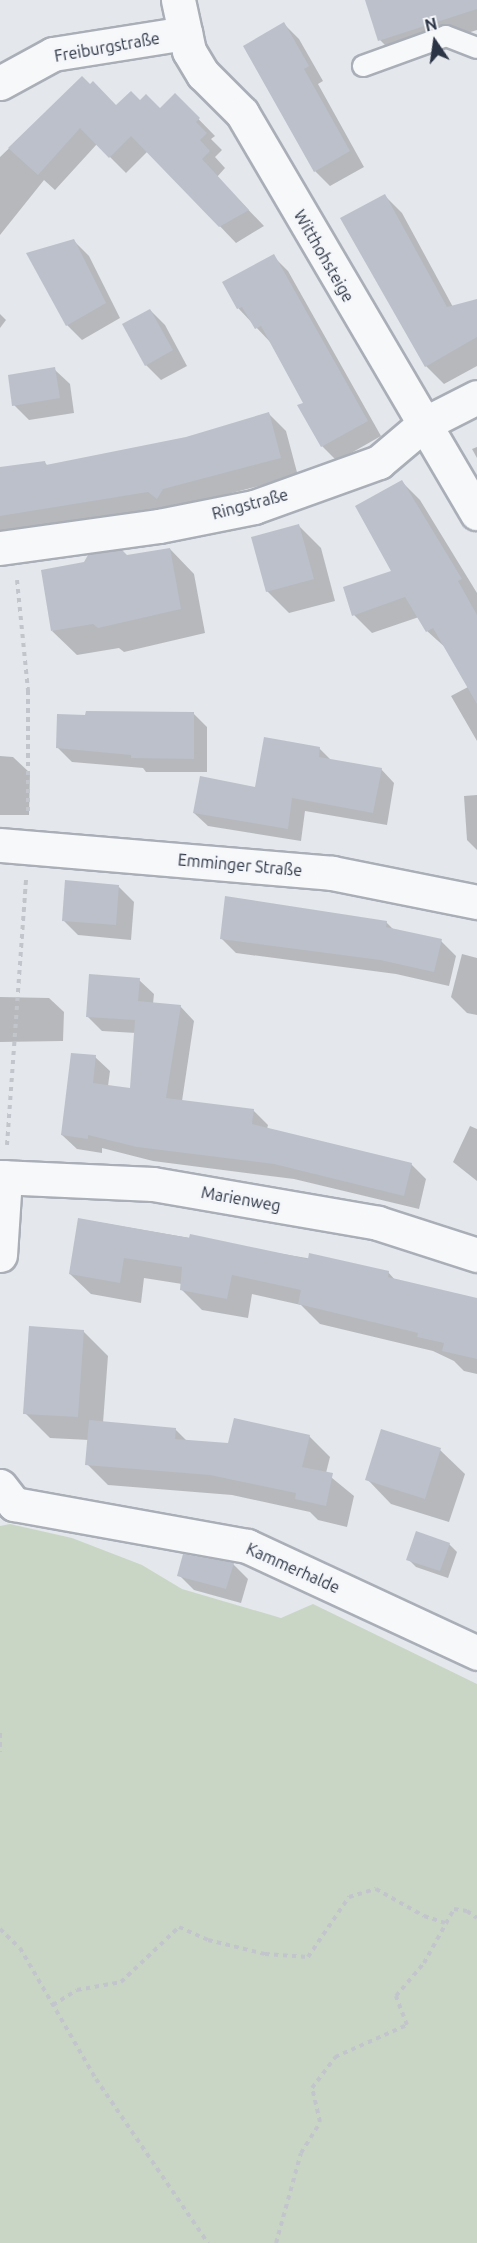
<!DOCTYPE html>
<html>
<head>
<meta charset="utf-8">
<style>
	body { margin:0 }
	#map { position:relative; width:477px; height:2243px; overflow:hidden; background:#e4e7ec; font-family:Ubuntu,sans-serif }
	div>[style] { position:absolute }
	[style*='--x'] { left:calc(var(--x)*1px); top:calc(var(--y)*1px); width:calc(var(--w)*1px); rotate:calc(var(--a)*1deg) }
	.green>* { inset:0; background:#c9d6c5 }
	.shadow>* { inset:0; background:#0003 }
	.building>* { inset:0; background:#bbc0ca }
	.path>* { height:4px; margin-top:-2px; transform-origin:0; background:repeating-linear-gradient(90deg,#c2c5cb 0 4.5px,transparent 0 9px) }
	.roads { filter:drop-shadow(2px 0 #a9aeb7) drop-shadow(-2px 0 #a9aeb7) drop-shadow(0 2px #a9aeb7) drop-shadow(0 -2px #a9aeb7) }
	.lane>* { height:20px; margin:-10px; padding:0 10px; transform-origin:10px; border-radius:10px; background:#f7f8fa }
	.street>* { height:33px; margin:-16.5px; padding:0 16.5px; transform-origin:16.5px; border-radius:16.5px; background:#f7f8fa }
	span { translate:-50% -50%; white-space:nowrap; text-align:center; line-height:1.15; -webkit-text-stroke:5px #f4f6f9; paint-order:stroke }
	.street-label { font-size:16px; color:#2b3445 }
	.north { position:absolute; left:405px; top:12px; width:60px; height:60px; -webkit-text-stroke:4px #f4f6f9; paint-order:stroke; rotate:347deg; font-size:16px; font-weight:700; line-height:24px; text-align:center; color:#2b3445 }
	.north::after { content:''; display:block; margin:auto; width:21px; height:27px; background:#2b3445; clip-path:polygon(50% 0,100% 100%,50% 72%,0 100%) }
</style>
</head>
<body>
<div id="map">
	<div class="green">
		<i style="clip-path:polygon(10px 1524px,72px 1538px,142px 1565px,182px 1589px,281px 1618px,313px 1604px,477px 1684px,477px 2243px,0 2243px,0 1526px)"></i>
	</div>
	<div class="shadow">
		<i style="clip-path:polygon(370px 0,477px 0,477px 30px,396px 56px,380px 40px)"></i>
		<i style="clip-path:polygon(284px 24px,299px 39px,323px 81px,318px 84px,364px 167px,330px 186px,315px 171px,245px 47px)"></i>
		<i style="clip-path:polygon(82px 78px,117px 107px,139px 102px,160px 110px,175px 95px,215px 136px,211px 139px,222px 150px,215px 157px,225px 168px,217px 177px,264px 226px,236px 243px,148px 151px,126px 173px,97px 144px,55px 190px,44px 180px,0 235px,0 157px)"></i>
		<i style="clip-path:polygon(385px 196px,402px 213px,453px 307px,477px 301px,477px 366px,444px 384px,426px 366px)"></i>
		<i style="clip-path:polygon(74px 241px,89px 256px,120px 318px,82px 340px,67px 325px)"></i>
		<i style="clip-path:polygon(273px 256px,288px 271px,381px 436px,337px 461px,322px 446px,305px 404px,272px 344px,239px 309px,224px 283px)"></i>
		<i style="clip-path:polygon(150px 310px,165px 325px,187px 366px,161px 380px,146px 365px)"></i>
		<i style="clip-path:polygon(0 314px,6px 320px,0 328px)"></i>
		<i style="clip-path:polygon(54px 369px,70px 384px,74px 413px,29px 420px,14px 405px)"></i>
		<i style="clip-path:polygon(269px 414px,286px 431px,298px 476px,181px 506px,0 534px,0 468px,45px 463px,48px 466px,187px 438px)"></i>
		<i style="clip-path:polygon(477px 447px,477px 458px,472px 449px)"></i>
		<i style="clip-path:polygon(402px 482px,420px 500px,477px 593px,477px 741px,451px 696px,468px 687px,447px 649px,427px 631px,419px 617px,372px 633px,354px 615px,394px 572px)"></i>
		<i style="clip-path:polygon(299px 526px,321px 548px,335px 601px,289px 613px,267px 591px)"></i>
		<i style="clip-path:polygon(170px 549px,194px 574px,205px 633px,124px 652px,119px 648px,77px 655px,52px 631px,126px 556px)"></i>
		<i style="clip-path:polygon(193px 713px,207px 727px,207px 772px,146px 772px,143px 768px,72px 762px,58px 748px)"></i>
		<i style="clip-path:polygon(319px 748px,332px 761px,381px 769px,394px 783px,387px 825px,305px 811px,301px 841px,208px 826px,194px 813px,256px 789px)"></i>
		<i style="clip-path:polygon(0 756px,13px 757px,30px 773px,29px 815px,0 815px)"></i>
		<i style="clip-path:polygon(477px 795px,477px 850px,467px 840px,464px 796px)"></i>
		<i style="clip-path:polygon(119px 887px,134px 902px,131px 940px,78px 935px,63px 920px)"></i>
		<i style="clip-path:polygon(386px 922px,395px 931px,441px 941px,456px 956px,449px 986px,396px 974px,236px 953px,221px 938px)"></i>
		<i style="clip-path:polygon(462px 954px,477px 958px,477px 1015px,467px 1013px,451px 997px)"></i>
		<i style="clip-path:polygon(139px 980px,154px 994px,153px 1004px,180px 1006px,194px 1021px,182px 1101px,253px 1110px,268px 1125px,267px 1129px,411px 1164px,426px 1179px,419px 1209px,294px 1179px,153px 1161px,102px 1148px,102px 1153px,77px 1149px,62px 1135px,95px 1057px,110px 1071px,108px 1086px,131px 1089px,136px 1033px,102px 1031px,87px 1016px)"></i>
		<i style="clip-path:polygon(0 997px,49px 998px,64px 1012px,63px 1041px,0 1042px)"></i>
		<i style="clip-path:polygon(470px 1126px,477px 1129px,477px 1181px,453px 1162px)"></i>
		<i style="clip-path:polygon(79px 1219px,388px 1272px,396px 1281px,477px 1300px,477px 1374px,464px 1371px,454px 1361px,433px 1351px,320px 1324px,301px 1305px,252px 1294px,248px 1318px,202px 1310px,181px 1289px,182px 1284px,144px 1278px,141px 1303px,91px 1294px,70px 1274px)"></i>
		<i style="clip-path:polygon(83px 1331px,108px 1356px,103px 1423px,175px 1429px,187px 1441px,229px 1445px,309px 1436px,330px 1457px,326px 1473px,354px 1496px,347px 1527px,318px 1520px,310px 1512px,232px 1495px,108px 1485px,87px 1464px,89px 1440px,50px 1438px,25px 1413px)"></i>
		<i style="clip-path:polygon(440px 1450px,465px 1474px,449px 1522px,391px 1504px,367px 1479px)"></i>
		<i style="clip-path:polygon(449px 1544px,457px 1552px,448px 1578px,416px 1567px,408px 1559px)"></i>
		<i style="clip-path:polygon(233px 1564px,248px 1579px,241px 1603px,194px 1590px,179px 1575px)"></i>
	</div>
	<div class="building">
		<i style="clip-path:polygon(365px 0,477px 0,477px 9px,378px 41px)"></i>
		<i style="clip-path:polygon(284px 22px,309px 66px,304px 69px,350px 151px,314px 172px,243px 46px)"></i>
		<i style="clip-path:polygon(82px 76px,90px 84px,93px 81px,116px 105px,131px 91px,140px 100px,146px 94px,160px 108px,175px 93px,200px 118px,196px 122px,207px 133px,200px 140px,210px 151px,202px 159px,249px 210px,219px 227px,131px 136px,109px 158px,80px 128px,38px 175px,8px 148px)"></i>
		<i style="clip-path:polygon(385px 194px,447px 307px,477px 299px,477px 337px,425px 367px,340px 218px)"></i>
		<i style="clip-path:polygon(74px 239px,106px 303px,66px 326px,26px 253px)"></i>
		<i style="clip-path:polygon(274px 254px,368px 421px,321px 447px,297px 405px,303px 403px,261px 326px,255px 329px,242px 307px,237px 309px,222px 282px)"></i>
		<i style="clip-path:polygon(150px 309px,173px 350px,145px 366px,122px 324px)"></i>
		<i style="clip-path:polygon(55px 367px,60px 398px,12px 406px,8px 375px)"></i>
		<i style="clip-path:polygon(269px 412px,281px 458px,163px 489px,157px 499px,148px 492px,0 516px,0 467px,45px 461px,46px 465px,186px 437px)"></i>
		<i style="clip-path:polygon(402px 480px,462px 579px,458px 581px,477px 615px,477px 704px,433px 628px,426px 632px,405px 597px,352px 616px,343px 587px,391px 571px,355px 506px)"></i>
		<i style="clip-path:polygon(299px 524px,314px 579px,266px 592px,251px 537px)"></i>
		<i style="clip-path:polygon(170px 548px,181px 609px,98px 628px,93px 624px,51px 631px,41px 570px,84px 562px,88px 555px,122px 550px,127px 555px)"></i>
		<i style="clip-path:polygon(86px 711px,194px 712px,194px 759px,131px 758px,131px 755px,56px 748px,57px 714px,85px 715px)"></i>
		<i style="clip-path:polygon(264px 737px,320px 747px,319px 757px,382px 768px,373px 813px,292px 798px,288px 829px,193px 813px,200px 776px,255px 787px)"></i>
		<i style="clip-path:polygon(65px 880px,119px 885px,116px 925px,62px 921px)"></i>
		<i style="clip-path:polygon(225px 896px,387px 921px,386px 927px,442px 939px,434px 972px,380px 960px,220px 939px)"></i>
		<i style="clip-path:polygon(89px 974px,140px 978px,138px 1001px,181px 1005px,166px 1098px,254px 1109px,252px 1124px,412px 1163px,404px 1196px,274px 1164px,137px 1147px,88px 1135px,88px 1139px,61px 1135px,71px 1053px,96px 1055px,93px 1083px,130px 1088px,135px 1020px,86px 1017px)"></i>
		<i style="clip-path:polygon(78px 1218px,189px 1238px,190px 1234px,308px 1259px,309px 1253px,389px 1271px,388px 1277px,477px 1298px,477px 1359px,442px 1351px,444px 1343px,417px 1337px,418px 1333px,298px 1304px,301px 1290px,232px 1275px,227px 1299px,180px 1290px,182px 1267px,124px 1258px,120px 1283px,69px 1274px)"></i>
		<i style="clip-path:polygon(29px 1326px,84px 1330px,78px 1417px,23px 1414px)"></i>
		<i style="clip-path:polygon(234px 1418px,310px 1435px,302px 1467px,333px 1473px,326px 1506px,295px 1499px,296px 1493px,210px 1475px,85px 1465px,89px 1420px,176px 1428px,175px 1439px,228px 1443px)"></i>
		<i style="clip-path:polygon(381px 1429px,441px 1448px,425px 1499px,365px 1480px)"></i>
		<i style="clip-path:polygon(416px 1531px,450px 1543px,440px 1571px,406px 1560px)"></i>
		<i style="clip-path:polygon(183px 1554px,234px 1563px,226px 1589px,177px 1576px)"></i>
	</div>
	<div class="path">
		<i style="--x:17;--y:580;--w:111;--a:84.3"></i>
		<i style="--x:28;--y:690;--w:122;--a:90"></i>
		<i style="--x:7;--y:1145;--w:266;--a:-85.9"></i>
		<i style="--x:0;--y:1733;--w:19;--a:90"></i>
		<i style="--x:0;--y:1929;--w:28;--a:44"></i>
		<i style="--x:20;--y:1948;--w:151;--a:59.9"></i>
		<i style="--x:96;--y:2079;--w:199;--a:55.7"></i>
		<i style="--x:53;--y:2005;--w:28;--a:-32"></i>
		<i style="--x:77;--y:1990;--w:45;--a:-10.3"></i>
		<i style="--x:121;--y:1982;--w:80;--a:-43.5"></i>
		<i style="--x:179;--y:1927;--w:32;--a:24"></i>
		<i style="--x:208;--y:1940;--w:59;--a:13.8"></i>
		<i style="--x:265;--y:1954;--w:43;--a:4"></i>
		<i style="--x:308;--y:1957;--w:73;--a:-55.7"></i>
		<i style="--x:349;--y:1897;--w:28;--a:-17"></i>
		<i style="--x:376;--y:1889;--w:55;--a:29.4"></i>
		<i style="--x:424;--y:1916;--w:22;--a:18"></i>
		<i style="--x:276;--y:2243;--w:93;--a:-74.5"></i>
		<i style="--x:301;--y:2153;--w:36;--a:-58"></i>
		<i style="--x:320;--y:2122;--w:35;--a:-103"></i>
		<i style="--x:312;--y:2088;--w:39;--a:-53"></i>
		<i style="--x:335;--y:2057;--w:79;--a:-24"></i>
		<i style="--x:407;--y:2025;--w:31;--a:-111"></i>
		<i style="--x:396;--y:1996;--w:43;--a:-49.7"></i>
		<i style="--x:424;--y:1963;--w:62;--a:-60.9"></i>
		<i style="--x:454;--y:1909;--w:13;--a:9"></i>
		<i style="--x:467;--y:1911;--w:12;--a:35"></i>
	</div>
	<div class="roads">
		<div class="lane">
			<i style="--x:363;--y:66;--w:88;--a:-19.9"></i>
			<i style="--x:446;--y:36;--w:33;--a:21"></i>
		</div>
		<div class="street">
			<i style="--x:178;--y:0;--w:52;--a:77.8"></i>
			<i style="--x:189;--y:51;--w:27;--a:59"></i>
			<i style="--x:203;--y:74;--w:55;--a:45"></i>
			<i style="--x:242;--y:113;--w:464;--a:59.6"></i>
			<i style="--x:0;--y:83;--w:60;--a:-28.7"></i>
			<i style="--x:53;--y:54;--w:134;--a:-9"></i>
			<i style="--x:0;--y:548;--w:161;--a:-7.9"></i>
			<i style="--x:159;--y:526;--w:97;--a:-11.3"></i>
			<i style="--x:254;--y:507;--w:133;--a:-19.8"></i>
			<i style="--x:379;--y:462;--w:59;--a:-40.2"></i>
			<i style="--x:424;--y:424;--w:59;--a:-27"></i>
			<i style="--x:0;--y:845;--w:333;--a:4.8"></i>
			<i style="--x:332;--y:873;--w:148;--a:11.3"></i>
			<i style="--x:0;--y:1177;--w:153;--a:2.6"></i>
			<i style="--x:153;--y:1184;--w:228;--a:9.8"></i>
			<i style="--x:378;--y:1223;--w:104;--a:17.9"></i>
			<i style="--x:0;--y:1255;--w:78;--a:-86.3"></i>
			<i style="--x:0;--y:1486;--w:23;--a:52"></i>
			<i style="--x:14;--y:1504;--w:237;--a:10.2"></i>
			<i style="--x:247;--y:1546;--w:254;--a:24.9"></i>
		</div>
	</div>
	<div class="street-label">
		<span style="left:107px;top:47px;rotate:-10deg">Freiburgstraße</span>
		<span style="left:324px;top:256px;rotate:60deg">Witthohsteige</span>
		<span style="left:250px;top:504px;rotate:-15deg">Ringstraße</span>
		<span style="left:240px;top:865px;rotate:5deg">Emminger Straße</span>
		<span style="left:241px;top:1199px;rotate:10deg">Marienweg</span>
		<span style="left:293px;top:1568px;rotate:24deg">Kammerhalde</span>
	</div>
	<div class="north">N</div>
</div>
</body>
</html>
